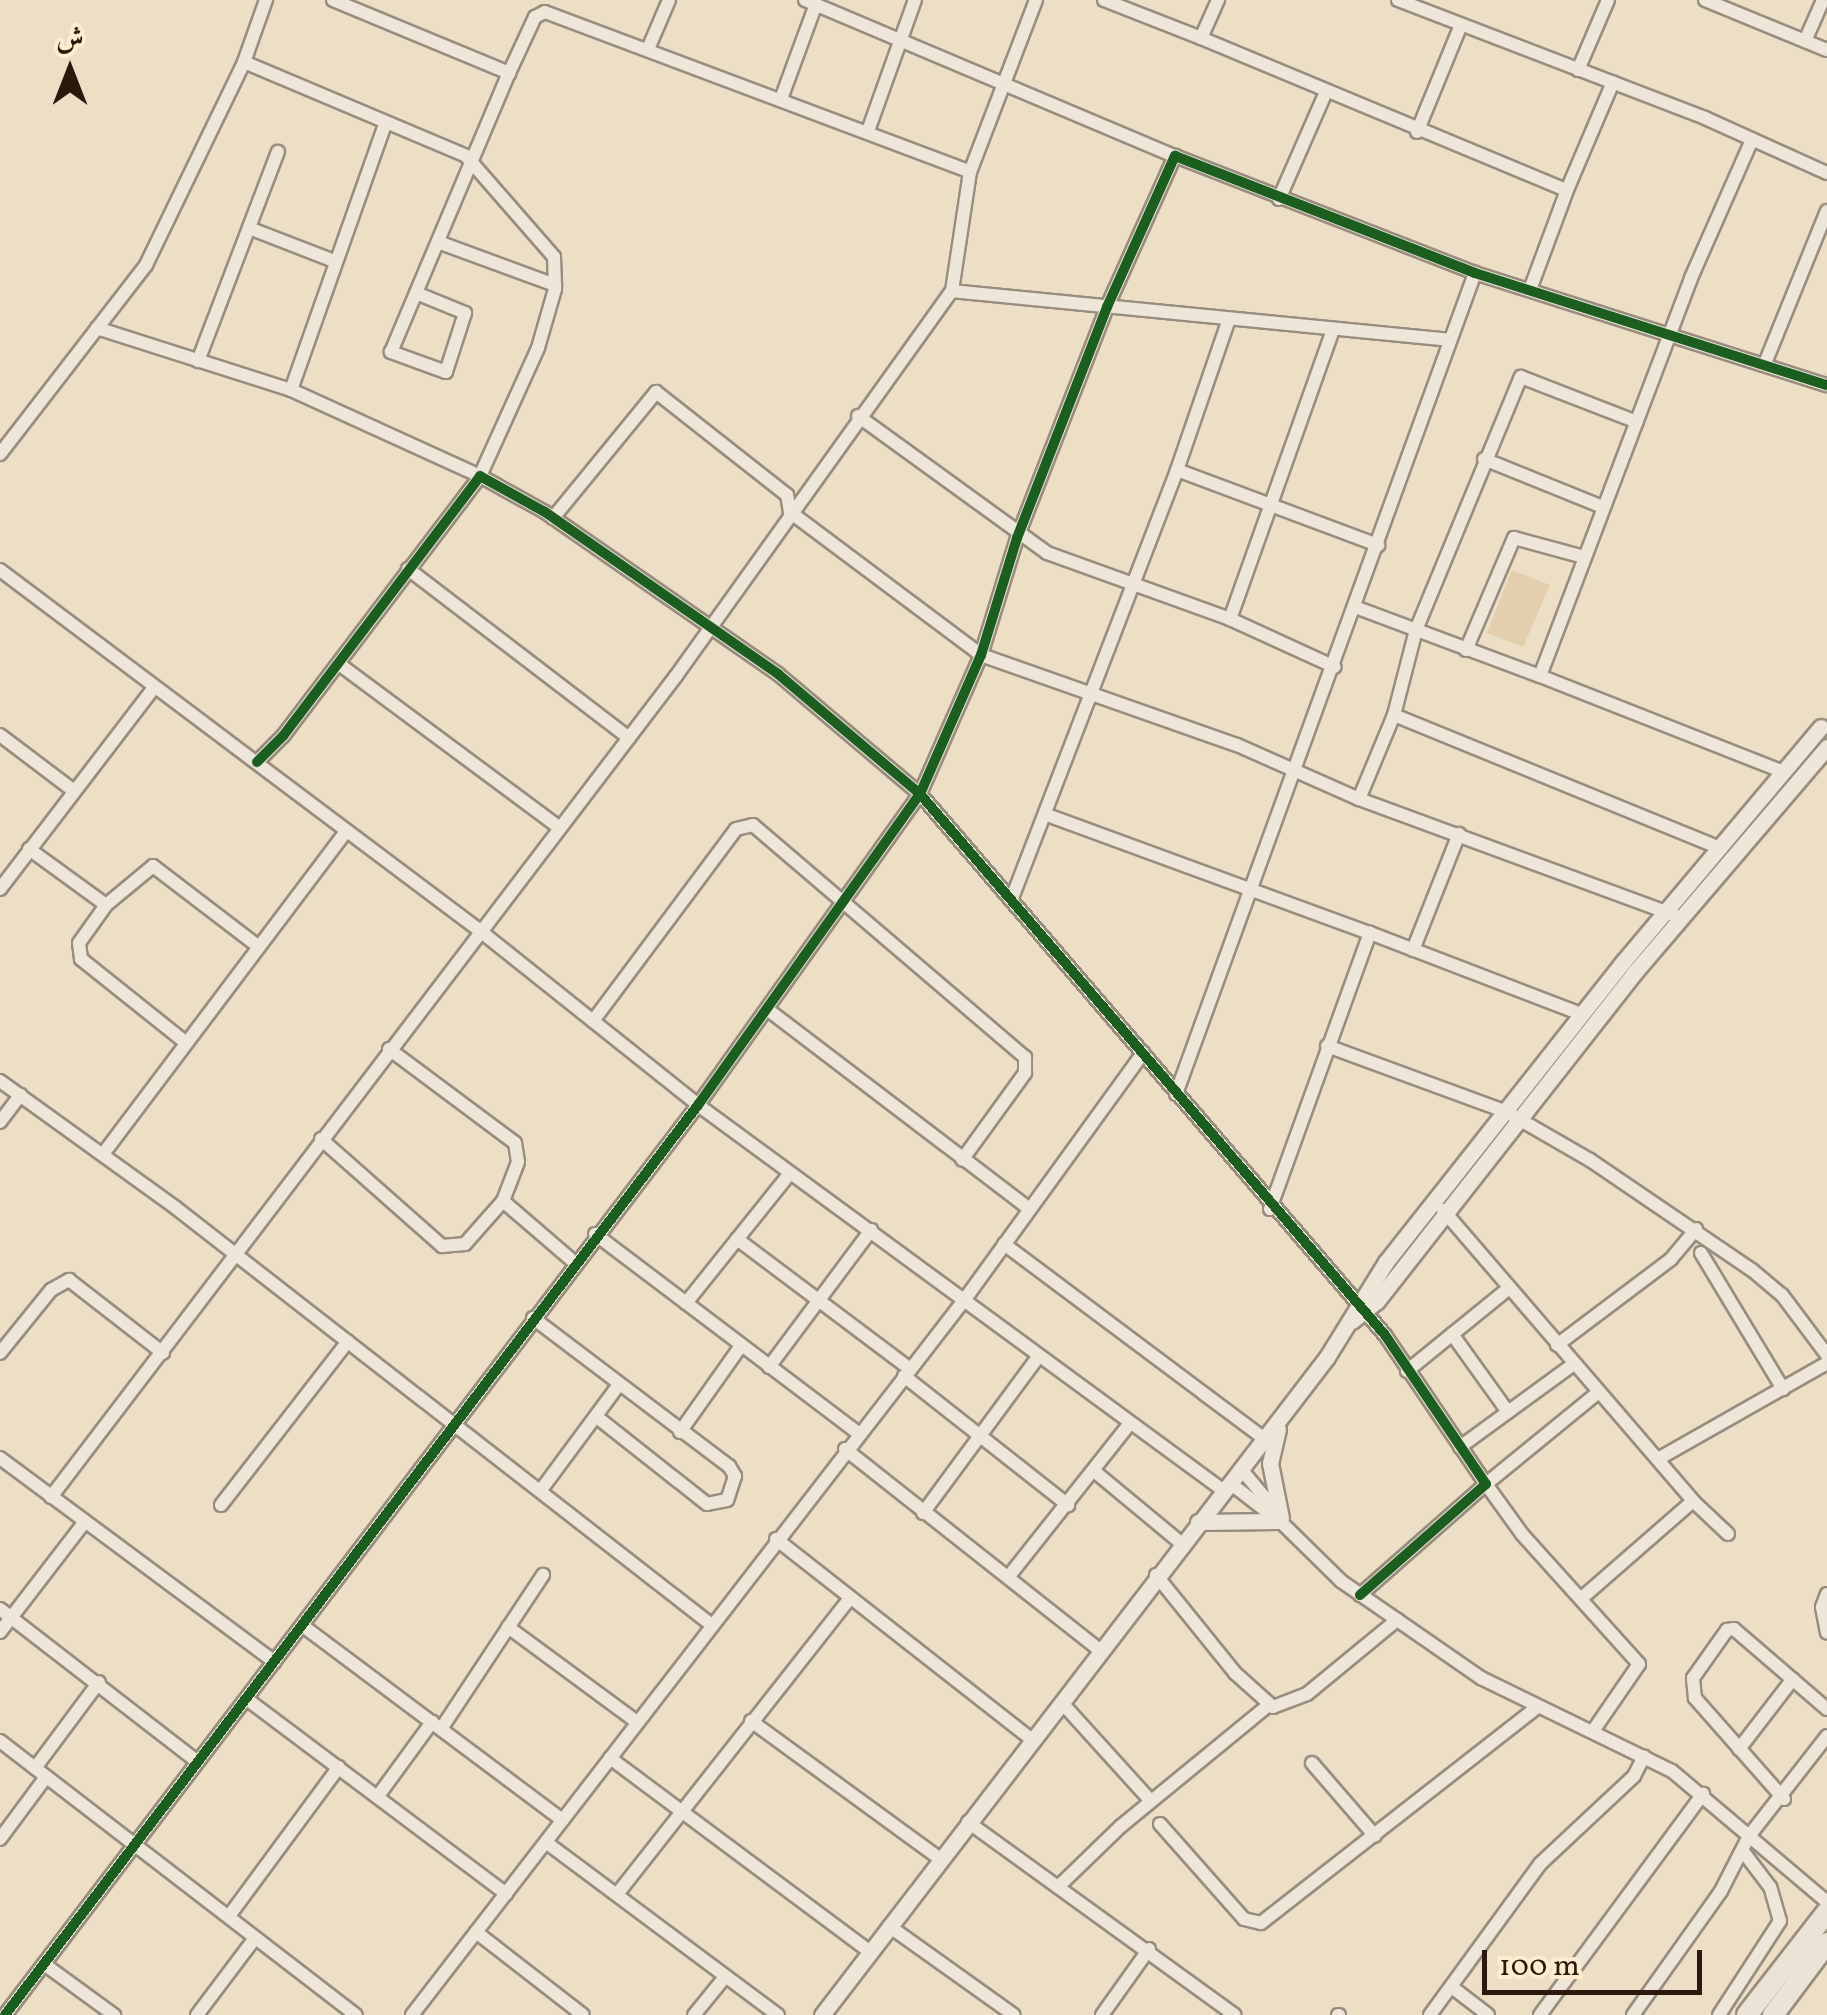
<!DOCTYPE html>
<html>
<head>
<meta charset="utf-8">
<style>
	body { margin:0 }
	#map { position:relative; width:1827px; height:2015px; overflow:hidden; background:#eddec6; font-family:Vollkorn,Amiri,serif }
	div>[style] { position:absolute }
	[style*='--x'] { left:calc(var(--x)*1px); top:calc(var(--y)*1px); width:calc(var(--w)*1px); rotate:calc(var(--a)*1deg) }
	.green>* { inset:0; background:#e3cead }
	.roads { filter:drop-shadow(2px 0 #988d7e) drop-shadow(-2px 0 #988d7e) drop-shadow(0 2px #988d7e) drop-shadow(0 -2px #988d7e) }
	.minor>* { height:12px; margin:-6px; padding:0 6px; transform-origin:6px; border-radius:6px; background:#efe6da }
	.tertiary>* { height:15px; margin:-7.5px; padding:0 7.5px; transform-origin:7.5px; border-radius:7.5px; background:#efe6da }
	.trunk>* { height:20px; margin:-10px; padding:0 10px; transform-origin:10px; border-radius:10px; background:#ebe3d5 }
	.cycleway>* { height:10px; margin:-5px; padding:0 5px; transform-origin:5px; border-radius:5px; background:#1b5e20 }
	span { translate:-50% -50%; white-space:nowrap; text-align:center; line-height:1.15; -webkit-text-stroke:8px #feeccf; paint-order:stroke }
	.north { position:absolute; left:20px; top:20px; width:100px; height:100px; -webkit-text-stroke:8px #feeccf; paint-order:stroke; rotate:0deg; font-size:28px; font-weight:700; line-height:40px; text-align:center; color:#2c180d }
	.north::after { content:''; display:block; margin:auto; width:35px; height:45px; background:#2c180d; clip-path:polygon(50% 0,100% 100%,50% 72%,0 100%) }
	.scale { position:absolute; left:1482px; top:1950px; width:220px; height:45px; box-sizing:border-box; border:5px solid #2c180d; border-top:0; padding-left:12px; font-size:30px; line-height:35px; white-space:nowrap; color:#2c180d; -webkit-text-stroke:8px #feeccf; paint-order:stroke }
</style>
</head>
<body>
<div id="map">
	<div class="green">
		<i style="clip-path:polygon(1512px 570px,1550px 585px,1523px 647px,1487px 633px)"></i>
	</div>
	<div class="roads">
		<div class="minor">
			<i style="--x:333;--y:0;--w:191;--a:22.5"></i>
			<i style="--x:805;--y:0;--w:402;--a:22.9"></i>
			<i style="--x:1104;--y:0;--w:104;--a:21.4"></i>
			<i style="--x:1201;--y:38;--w:42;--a:-65.9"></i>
			<i style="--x:1398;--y:0;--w:329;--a:21"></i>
			<i style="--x:1705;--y:118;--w:134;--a:24.3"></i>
			<i style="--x:1705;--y:0;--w:132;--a:22.3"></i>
			<i style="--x:1201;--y:38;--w:396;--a:22.6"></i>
			<i style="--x:1567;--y:190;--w:117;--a:-66.9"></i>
			<i style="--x:1805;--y:41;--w:45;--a:-66.3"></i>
			<i style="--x:648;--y:49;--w:53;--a:-66.8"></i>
			<i style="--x:244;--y:62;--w:241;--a:22.9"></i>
			<i style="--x:466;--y:156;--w:134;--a:48.9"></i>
			<i style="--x:554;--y:257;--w:32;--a:88"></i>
			<i style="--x:555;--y:289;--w:61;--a:106.1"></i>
			<i style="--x:538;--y:348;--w:141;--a:114.4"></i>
			<i style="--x:480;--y:476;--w:208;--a:-155.5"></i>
			<i style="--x:291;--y:390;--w:281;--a:-70.5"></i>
			<i style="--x:1578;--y:70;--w:76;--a:-66.8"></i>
			<i style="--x:781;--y:99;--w:101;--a:-69.8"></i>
			<i style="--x:868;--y:131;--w:139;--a:-70.3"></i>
			<i style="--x:1417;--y:132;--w:113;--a:-67.7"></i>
			<i style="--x:1279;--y:199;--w:115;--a:-66.3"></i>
			<i style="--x:249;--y:228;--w:91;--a:21.2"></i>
			<i style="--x:438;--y:242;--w:125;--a:20.2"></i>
			<i style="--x:1531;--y:287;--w:103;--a:-69.6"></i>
			<i style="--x:952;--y:291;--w:120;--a:-81.4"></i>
			<i style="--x:970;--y:172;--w:184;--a:-69"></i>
			<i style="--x:416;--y:293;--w:53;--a:22.2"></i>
			<i style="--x:465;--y:313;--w:62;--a:107.9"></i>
			<i style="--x:446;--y:372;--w:59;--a:-160"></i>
			<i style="--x:391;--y:352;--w:303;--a:-67.1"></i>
			<i style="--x:509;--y:73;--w:62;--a:-65.1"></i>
			<i style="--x:535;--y:17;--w:11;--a:-27"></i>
			<i style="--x:545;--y:12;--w:454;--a:20.6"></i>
			<i style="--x:1229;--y:319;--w:160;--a:109"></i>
			<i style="--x:1177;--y:470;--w:215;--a:20.5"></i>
			<i style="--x:97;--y:328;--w:204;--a:17.7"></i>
			<i style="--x:198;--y:361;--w:224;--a:-69.1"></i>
			<i style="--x:1766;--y:361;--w:162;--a:-67.9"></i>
			<i style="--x:858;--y:416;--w:233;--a:35.9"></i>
			<i style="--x:1047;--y:553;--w:195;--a:19.8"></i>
			<i style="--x:1230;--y:619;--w:115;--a:24.6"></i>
			<i style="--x:0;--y:454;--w:239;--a:-52.3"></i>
			<i style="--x:146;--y:265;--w:225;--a:-64.2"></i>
			<i style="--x:244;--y:62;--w:66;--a:-70.5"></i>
			<i style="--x:1484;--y:459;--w:128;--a:22"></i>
			<i style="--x:553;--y:518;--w:163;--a:-50.7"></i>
			<i style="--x:656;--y:392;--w:167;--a:38.2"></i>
			<i style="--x:787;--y:495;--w:17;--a:80"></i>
			<i style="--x:790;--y:512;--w:239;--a:36.8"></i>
			<i style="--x:981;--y:655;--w:271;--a:19.4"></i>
			<i style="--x:1237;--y:745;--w:133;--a:23.9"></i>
			<i style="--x:1359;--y:799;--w:336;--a:20.2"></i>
			<i style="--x:408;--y:569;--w:278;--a:37.4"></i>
			<i style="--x:0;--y:570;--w:599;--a:36.93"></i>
			<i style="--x:479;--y:930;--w:280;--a:38.6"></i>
			<i style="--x:698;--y:1105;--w:652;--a:36.27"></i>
			<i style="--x:1355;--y:607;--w:197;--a:20.5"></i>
			<i style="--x:1540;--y:676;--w:426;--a:-69.2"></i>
			<i style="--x:1691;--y:278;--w:151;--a:-66.2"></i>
			<i style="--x:1230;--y:619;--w:308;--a:-70.4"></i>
			<i style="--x:1466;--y:650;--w:122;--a:-66.8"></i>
			<i style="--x:1514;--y:538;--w:73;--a:15.2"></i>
			<i style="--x:339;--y:664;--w:272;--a:36.6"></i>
			<i style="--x:1540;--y:676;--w:262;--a:21.5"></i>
			<i style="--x:1394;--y:715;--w:349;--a:22.2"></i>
			<i style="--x:0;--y:735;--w:93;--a:37.1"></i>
			<i style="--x:257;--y:762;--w:37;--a:-45"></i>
			<i style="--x:283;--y:736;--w:326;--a:-52.8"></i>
			<i style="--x:480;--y:476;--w:74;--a:29"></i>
			<i style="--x:545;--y:512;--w:284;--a:34.8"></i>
			<i style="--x:778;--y:674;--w:186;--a:40.2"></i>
			<i style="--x:920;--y:794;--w:152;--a:-66.3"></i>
			<i style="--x:981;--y:655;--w:122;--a:-72.9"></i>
			<i style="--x:1017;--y:538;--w:248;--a:-68.7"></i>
			<i style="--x:1107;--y:307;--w:166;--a:-65.8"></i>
			<i style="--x:1175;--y:156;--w:322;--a:21.3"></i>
			<i style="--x:1475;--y:273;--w:369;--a:17.7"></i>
			<i style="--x:1359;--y:799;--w:91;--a:-67.4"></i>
			<i style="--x:1394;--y:715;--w:88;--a:-75.5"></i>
			<i style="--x:1416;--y:630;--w:274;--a:-67.5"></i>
			<i style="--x:1521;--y:377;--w:124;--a:21.2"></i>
			<i style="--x:1047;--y:815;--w:344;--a:20.1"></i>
			<i style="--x:29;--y:849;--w:95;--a:36"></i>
			<i style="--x:0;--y:889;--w:252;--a:-52.6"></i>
			<i style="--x:1012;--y:898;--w:459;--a:-68.9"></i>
			<i style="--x:1413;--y:950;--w:125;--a:-68.4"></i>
			<i style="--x:767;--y:1009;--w:328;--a:37.3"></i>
			<i style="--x:593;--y:1021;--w:239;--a:-53.3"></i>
			<i style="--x:736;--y:829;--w:17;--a:-13"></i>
			<i style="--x:753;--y:825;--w:358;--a:40.5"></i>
			<i style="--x:1025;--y:1057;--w:16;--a:90"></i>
			<i style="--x:1025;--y:1073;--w:107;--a:125.9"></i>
			<i style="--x:185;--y:1042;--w:133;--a:-141.4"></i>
			<i style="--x:81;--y:959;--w:16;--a:-97"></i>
			<i style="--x:79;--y:943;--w:47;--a:-54.6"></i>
			<i style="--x:106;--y:905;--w:61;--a:-39.7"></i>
			<i style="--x:153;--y:866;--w:133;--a:37.4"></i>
			<i style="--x:1327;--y:1046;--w:189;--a:20.1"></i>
			<i style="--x:1505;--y:1111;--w:98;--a:30"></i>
			<i style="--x:1590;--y:1160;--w:196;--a:34.2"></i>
			<i style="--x:1752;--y:1270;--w:39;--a:40"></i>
			<i style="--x:1782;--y:1295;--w:75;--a:53.1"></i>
			<i style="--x:389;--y:1049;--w:157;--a:36.7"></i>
			<i style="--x:515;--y:1143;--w:19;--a:81"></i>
			<i style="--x:518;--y:1162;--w:42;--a:111"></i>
			<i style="--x:503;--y:1201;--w:94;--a:40.7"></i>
			<i style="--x:0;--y:1081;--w:217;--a:35.8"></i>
			<i style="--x:176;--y:1208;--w:676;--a:37.9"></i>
			<i style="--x:1176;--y:1094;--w:874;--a:-69.99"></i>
			<i style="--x:0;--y:1122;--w:34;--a:-53"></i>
			<i style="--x:321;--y:1139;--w:162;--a:41.5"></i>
			<i style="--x:442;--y:1246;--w:23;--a:-5"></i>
			<i style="--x:465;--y:1244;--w:57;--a:-48.5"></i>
			<i style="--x:103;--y:1154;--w:402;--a:-53"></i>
			<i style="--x:1270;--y:1209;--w:294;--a:-70.1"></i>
			<i style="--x:1370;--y:933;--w:226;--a:21"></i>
			<i style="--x:1443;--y:1210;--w:384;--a:49.3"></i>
			<i style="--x:1693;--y:1501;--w:147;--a:138.9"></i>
			<i style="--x:595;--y:1234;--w:328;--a:37.1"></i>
			<i style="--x:737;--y:1239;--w:215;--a:36.9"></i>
			<i style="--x:1004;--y:1244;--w:326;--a:36.8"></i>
			<i style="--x:1701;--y:1253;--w:159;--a:58.9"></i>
			<i style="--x:686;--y:1303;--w:166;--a:-51.3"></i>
			<i style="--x:533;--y:1318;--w:246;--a:37.1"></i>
			<i style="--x:729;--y:1466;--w:12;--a:59"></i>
			<i style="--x:735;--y:1476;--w:25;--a:108"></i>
			<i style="--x:727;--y:1500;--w:20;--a:169"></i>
			<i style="--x:707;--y:1504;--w:140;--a:-141.7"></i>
			<i style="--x:1452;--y:1334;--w:96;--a:54.3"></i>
			<i style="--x:1557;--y:1345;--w:143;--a:-37"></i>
			<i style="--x:1671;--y:1259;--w:39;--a:-50"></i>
			<i style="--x:0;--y:1353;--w:81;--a:-51"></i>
			<i style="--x:51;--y:1290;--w:21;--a:-29"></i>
			<i style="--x:69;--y:1280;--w:119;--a:37.8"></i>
			<i style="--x:769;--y:1367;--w:171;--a:-53.3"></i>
			<i style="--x:1407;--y:1371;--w:132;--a:-39.1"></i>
			<i style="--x:904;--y:1376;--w:209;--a:38.2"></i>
			<i style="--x:680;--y:1432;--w:105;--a:-54.7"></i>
			<i style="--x:1460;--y:1447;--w:141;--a:-36.1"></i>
			<i style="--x:845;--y:1449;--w:326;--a:38.3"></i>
			<i style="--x:0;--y:1458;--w:342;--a:36.6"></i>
			<i style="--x:1658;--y:1459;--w:194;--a:-29.6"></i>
			<i style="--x:1241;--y:1469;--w:62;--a:50.2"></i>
			<i style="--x:1094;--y:1471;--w:113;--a:39.6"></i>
			<i style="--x:1230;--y:1483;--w:67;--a:37.7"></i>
			<i style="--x:1283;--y:1524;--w:81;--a:44.5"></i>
			<i style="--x:1341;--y:1581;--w:170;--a:34.7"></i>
			<i style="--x:1481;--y:1678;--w:212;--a:26"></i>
			<i style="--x:1672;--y:1771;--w:203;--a:40.2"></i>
			<i style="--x:541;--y:1490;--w:129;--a:-53.5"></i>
			<i style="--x:51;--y:1497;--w:1032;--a:-52.72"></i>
			<i style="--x:676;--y:676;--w:474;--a:-54.4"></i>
			<i style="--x:952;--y:291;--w:498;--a:5.6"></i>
			<i style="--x:1693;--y:1501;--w:48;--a:43.3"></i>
			<i style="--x:221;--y:1505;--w:207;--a:-52.2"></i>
			<i style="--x:923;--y:1513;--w:194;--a:-53.6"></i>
			<i style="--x:776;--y:1539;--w:328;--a:38.1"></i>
			<i style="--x:1156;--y:1575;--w:126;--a:51.1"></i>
			<i style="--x:1235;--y:1673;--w:51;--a:41.8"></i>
			<i style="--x:1273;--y:1707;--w:36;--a:-21"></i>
			<i style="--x:1307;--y:1694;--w:117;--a:-39.4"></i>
			<i style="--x:1009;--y:1576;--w:191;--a:-51.6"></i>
			<i style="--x:1827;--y:1594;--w:14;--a:111"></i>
			<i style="--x:1822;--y:1607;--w:26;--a:79"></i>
			<i style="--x:0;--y:1609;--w:250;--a:37.7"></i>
			<i style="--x:303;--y:1626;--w:324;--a:36.8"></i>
			<i style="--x:508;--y:1627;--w:160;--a:36.4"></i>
			<i style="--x:0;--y:1632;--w:138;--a:-52.4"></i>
			<i style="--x:248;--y:1700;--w:323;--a:36.9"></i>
			<i style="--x:1062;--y:1703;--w:132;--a:47.8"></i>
			<i style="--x:751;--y:1721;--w:234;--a:36.1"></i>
			<i style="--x:441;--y:1729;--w:185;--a:-56.5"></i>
			<i style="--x:1593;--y:1731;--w:81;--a:-55.5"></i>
			<i style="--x:1639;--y:1664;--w:175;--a:-132"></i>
			<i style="--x:1522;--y:1534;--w:62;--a:-125.8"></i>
			<i style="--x:1486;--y:1484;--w:146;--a:-39.2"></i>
			<i style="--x:0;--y:1741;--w:449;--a:37.6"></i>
			<i style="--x:1739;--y:1749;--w:88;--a:-52.4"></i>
			<i style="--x:610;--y:1758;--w:324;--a:36.7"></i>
			<i style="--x:1312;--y:1763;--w:96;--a:49.2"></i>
			<i style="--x:35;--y:1768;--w:107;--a:-53.3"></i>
			<i style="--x:378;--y:1796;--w:92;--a:-53.9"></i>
			<i style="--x:1784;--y:1799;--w:135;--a:-131.4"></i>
			<i style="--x:1695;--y:1698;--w:20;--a:-96"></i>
			<i style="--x:1693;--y:1678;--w:59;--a:-54.7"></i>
			<i style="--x:1727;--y:1630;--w:7;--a:-8"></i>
			<i style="--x:1734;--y:1629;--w:123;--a:40.7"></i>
			<i style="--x:968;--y:1822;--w:329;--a:35.9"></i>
			<i style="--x:1160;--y:1824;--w:127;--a:48.5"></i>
			<i style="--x:1244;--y:1919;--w:17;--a:13"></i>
			<i style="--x:1261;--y:1923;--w:350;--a:-38"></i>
			<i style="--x:0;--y:1839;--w:77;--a:-53.4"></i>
			<i style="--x:547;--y:1843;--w:288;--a:36.7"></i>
			<i style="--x:1058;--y:1887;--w:88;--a:-44.1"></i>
			<i style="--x:1121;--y:1826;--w:191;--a:-39.3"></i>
			<i style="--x:618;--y:1893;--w:372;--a:-51.8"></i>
			<i style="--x:229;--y:1916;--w:185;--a:-53.6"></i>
			<i style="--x:889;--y:1926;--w:153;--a:35.5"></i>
			<i style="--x:476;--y:1932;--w:135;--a:37.8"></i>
			<i style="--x:44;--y:1964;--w:87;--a:36.1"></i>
			<i style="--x:1453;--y:1988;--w:44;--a:37.6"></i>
			<i style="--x:5;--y:2015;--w:1144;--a:-52.71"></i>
			<i style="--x:698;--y:1105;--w:382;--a:-54.5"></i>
			<i style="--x:920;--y:794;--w:713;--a:49.32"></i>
			<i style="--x:1385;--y:1335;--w:180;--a:55.9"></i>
			<i style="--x:1486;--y:1484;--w:168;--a:138.6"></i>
			<i style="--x:197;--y:2015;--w:96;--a:-53"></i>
			<i style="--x:412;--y:2015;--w:905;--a:-52.32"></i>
			<i style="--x:965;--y:1299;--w:304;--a:-54.1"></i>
			<i style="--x:694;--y:2015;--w:49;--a:-50.8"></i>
			<i style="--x:1102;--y:2015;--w:81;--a:-54.5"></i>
			<i style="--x:1338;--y:2015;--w:1;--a:0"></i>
			<i style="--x:1430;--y:2015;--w:187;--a:-53.9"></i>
			<i style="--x:1540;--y:1864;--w:129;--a:-43.1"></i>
			<i style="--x:1634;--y:1776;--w:22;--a:-63"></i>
			<i style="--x:1540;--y:2015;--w:275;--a:-53.6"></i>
			<i style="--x:1633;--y:2015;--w:152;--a:-54.6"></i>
			<i style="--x:1721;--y:1891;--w:62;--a:-63"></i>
			<i style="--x:1749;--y:1836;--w:127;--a:-52"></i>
			<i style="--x:1719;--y:2015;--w:112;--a:-57"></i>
			<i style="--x:1780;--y:1921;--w:35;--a:-106"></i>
			<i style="--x:1770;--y:1887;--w:46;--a:-127.1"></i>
		</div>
		<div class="tertiary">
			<i style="--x:1352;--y:1321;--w:32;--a:-39"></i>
			<i style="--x:1377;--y:1301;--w:418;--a:-51.9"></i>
			<i style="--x:1635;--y:972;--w:296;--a:-49.5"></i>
			<i style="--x:1278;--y:1429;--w:35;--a:103"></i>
			<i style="--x:1270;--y:1463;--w:56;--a:78.7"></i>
			<i style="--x:1198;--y:1522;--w:79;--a:-0.7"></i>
			<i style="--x:822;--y:2015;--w:829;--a:-52.49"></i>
			<i style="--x:1327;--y:1357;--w:112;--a:-58.2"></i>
			<i style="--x:1386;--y:1262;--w:382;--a:-51.7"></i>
			<i style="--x:1623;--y:962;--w:307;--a:-49.9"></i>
		</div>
		<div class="trunk">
			<i style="--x:1747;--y:2015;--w:130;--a:-52.2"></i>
			<i style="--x:1773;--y:2015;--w:90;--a:-53.1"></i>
		</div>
	</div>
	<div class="cycleway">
		<i style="--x:257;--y:762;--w:37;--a:-45"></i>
		<i style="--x:283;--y:736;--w:326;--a:-52.8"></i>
		<i style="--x:480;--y:476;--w:74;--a:29"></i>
		<i style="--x:545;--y:512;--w:284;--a:34.8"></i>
		<i style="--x:778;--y:674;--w:186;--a:40.2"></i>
		<i style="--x:920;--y:794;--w:152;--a:-66.3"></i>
		<i style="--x:981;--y:655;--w:122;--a:-72.9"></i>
		<i style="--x:1017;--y:538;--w:248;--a:-68.7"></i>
		<i style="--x:1107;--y:307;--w:166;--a:-65.8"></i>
		<i style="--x:1175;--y:156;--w:322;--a:21.3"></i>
		<i style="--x:1475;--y:273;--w:369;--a:17.7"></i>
		<i style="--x:5;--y:2015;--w:1144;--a:-52.71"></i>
		<i style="--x:698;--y:1105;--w:382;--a:-54.5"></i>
		<i style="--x:920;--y:794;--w:713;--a:49.32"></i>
		<i style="--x:1385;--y:1335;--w:180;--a:55.9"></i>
		<i style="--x:1486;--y:1484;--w:168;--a:138.6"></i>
	</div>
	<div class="north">ش</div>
	<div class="scale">100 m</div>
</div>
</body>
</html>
